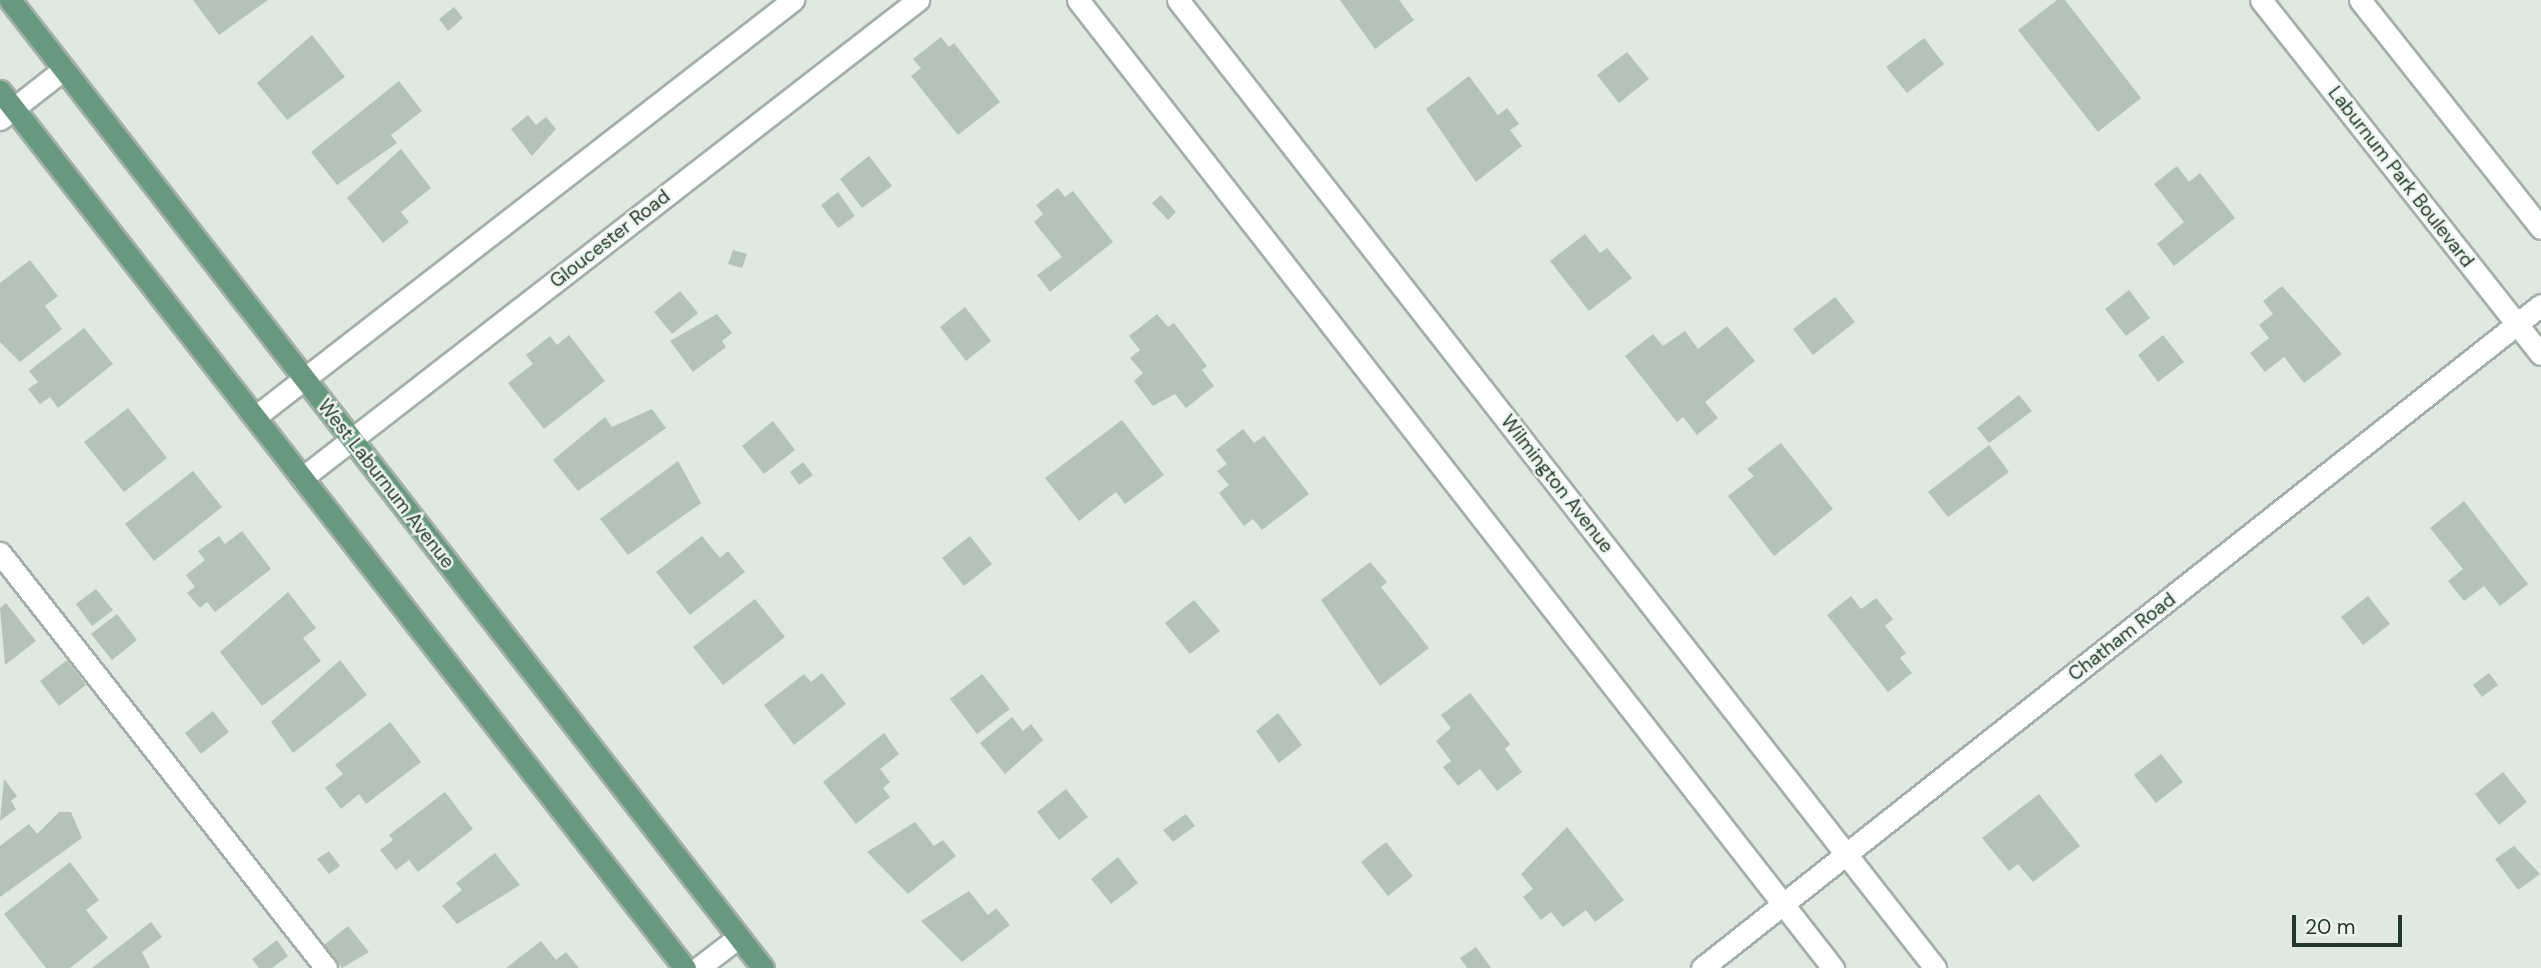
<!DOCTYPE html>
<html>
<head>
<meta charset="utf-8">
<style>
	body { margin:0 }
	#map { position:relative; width:2541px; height:968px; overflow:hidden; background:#dfe8e2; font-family:"DM Sans",sans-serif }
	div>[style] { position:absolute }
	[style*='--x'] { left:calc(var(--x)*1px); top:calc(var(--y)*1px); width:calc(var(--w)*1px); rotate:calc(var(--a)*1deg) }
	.building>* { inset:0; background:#b4c2ba }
	.roads { filter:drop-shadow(2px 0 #a3afa8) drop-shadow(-2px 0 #a3afa8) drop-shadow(0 2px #a3afa8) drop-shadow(0 -2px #a3afa8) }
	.minor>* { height:21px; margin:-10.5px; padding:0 10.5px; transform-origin:10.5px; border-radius:10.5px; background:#fff }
	.major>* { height:21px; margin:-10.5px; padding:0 10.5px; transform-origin:10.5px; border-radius:10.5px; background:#699881 }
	span { translate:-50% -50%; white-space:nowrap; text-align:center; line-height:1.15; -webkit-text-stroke:5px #eef5f0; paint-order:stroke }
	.street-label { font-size:19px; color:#22362c }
	.scale { position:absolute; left:2292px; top:915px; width:110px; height:32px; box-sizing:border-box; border:4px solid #22362c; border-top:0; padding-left:9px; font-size:21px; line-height:24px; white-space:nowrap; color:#22362c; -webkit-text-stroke:5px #eef5f0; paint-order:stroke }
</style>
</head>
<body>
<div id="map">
	<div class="building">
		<i style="clip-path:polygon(193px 0,268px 0,219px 35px)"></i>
		<i style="clip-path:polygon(1340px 0,1399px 0,1414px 20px,1375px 49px)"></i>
		<i style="clip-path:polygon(2057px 0,2065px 0,2141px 98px,2098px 132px,2018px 30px)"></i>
		<i style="clip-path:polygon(454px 7px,463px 18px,448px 31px,439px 19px)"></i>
		<i style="clip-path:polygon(312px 35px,345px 77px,287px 120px,257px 83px)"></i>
		<i style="clip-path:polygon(941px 37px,949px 47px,954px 43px,1000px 102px,958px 135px,911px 76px,921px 68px,913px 59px)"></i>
		<i style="clip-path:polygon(1924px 38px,1944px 64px,1907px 93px,1886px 67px)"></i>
		<i style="clip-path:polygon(1627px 52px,1649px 79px,1619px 103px,1597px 75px)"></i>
		<i style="clip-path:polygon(1469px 76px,1498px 115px,1507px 108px,1519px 124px,1510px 130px,1522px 146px,1476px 182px,1426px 109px)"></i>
		<i style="clip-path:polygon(399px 81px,422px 111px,391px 135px,397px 143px,337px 185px,311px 152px)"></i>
		<i style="clip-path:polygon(528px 115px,536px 125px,546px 117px,556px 129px,532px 156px,511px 129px)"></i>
		<i style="clip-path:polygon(401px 149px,431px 188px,401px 212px,409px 222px,383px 243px,347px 198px)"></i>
		<i style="clip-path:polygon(869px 156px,892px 186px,862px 208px,840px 179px)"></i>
		<i style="clip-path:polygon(2177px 166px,2189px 182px,2200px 173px,2235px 218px,2174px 266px,2157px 244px,2184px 222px,2154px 184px)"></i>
		<i style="clip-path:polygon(1058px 188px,1065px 197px,1073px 191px,1113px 242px,1050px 292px,1037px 275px,1062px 257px,1034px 222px,1043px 214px,1036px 205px)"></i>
		<i style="clip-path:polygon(838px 192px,855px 216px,838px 228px,821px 205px)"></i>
		<i style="clip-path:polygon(1161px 195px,1176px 212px,1168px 220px,1152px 203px)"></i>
		<i style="clip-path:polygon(1585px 234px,1600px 253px,1607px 248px,1632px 278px,1589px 311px,1550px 261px)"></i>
		<i style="clip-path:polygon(733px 250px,747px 254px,742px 268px,728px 264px)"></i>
		<i style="clip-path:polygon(30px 260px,58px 296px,45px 306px,62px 329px,20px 362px,0 342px,0 283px)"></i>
		<i style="clip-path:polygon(2282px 286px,2342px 354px,2304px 383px,2284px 357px,2265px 372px,2250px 353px,2269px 338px,2259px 325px,2273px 314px,2263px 301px)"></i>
		<i style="clip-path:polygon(2129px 290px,2150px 318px,2126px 336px,2105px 309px)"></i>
		<i style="clip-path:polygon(680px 291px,698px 313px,672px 334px,654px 312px)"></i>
		<i style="clip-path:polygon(1835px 297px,1855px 322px,1813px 355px,1793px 329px)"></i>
		<i style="clip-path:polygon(965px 307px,991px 341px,966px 361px,940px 327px)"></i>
		<i style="clip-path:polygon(717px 314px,732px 333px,722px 341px,726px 347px,693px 372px,670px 341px)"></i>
		<i style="clip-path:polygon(1157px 314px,1168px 327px,1174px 323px,1207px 366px,1202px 370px,1214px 386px,1186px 408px,1175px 394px,1153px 406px,1134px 381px,1143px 373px,1130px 358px,1140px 350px,1129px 336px)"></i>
		<i style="clip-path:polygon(1727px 326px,1755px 361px,1705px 402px,1718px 418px,1697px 435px,1683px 417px,1677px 422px,1625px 356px,1653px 334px,1663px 346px,1685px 331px,1698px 349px)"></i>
		<i style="clip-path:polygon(84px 328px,113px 364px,58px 408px,50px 397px,40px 404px,28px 389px,38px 382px,29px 371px)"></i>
		<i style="clip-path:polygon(569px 335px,605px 381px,544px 429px,508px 383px,533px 364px,526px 355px,550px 336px,557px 345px)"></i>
		<i style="clip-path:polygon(2163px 335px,2184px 362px,2158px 382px,2138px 355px)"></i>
		<i style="clip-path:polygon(2019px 395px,2032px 411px,1989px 443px,1977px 428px)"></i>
		<i style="clip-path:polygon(128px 408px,167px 458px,124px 492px,84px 442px)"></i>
		<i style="clip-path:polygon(652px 409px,666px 428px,578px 491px,553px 460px,605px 417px,612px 427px)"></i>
		<i style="clip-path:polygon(1122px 420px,1164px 475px,1125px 504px,1116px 492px,1079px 521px,1045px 478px)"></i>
		<i style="clip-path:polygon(773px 421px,795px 450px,764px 474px,742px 446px)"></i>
		<i style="clip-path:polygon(1243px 429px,1254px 443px,1264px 436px,1309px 494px,1262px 530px,1253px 519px,1244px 526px,1219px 493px,1229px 485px,1217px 471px,1227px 464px,1216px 450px)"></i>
		<i style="clip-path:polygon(1781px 443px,1833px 509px,1774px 556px,1728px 496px,1754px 476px,1747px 469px)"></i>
		<i style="clip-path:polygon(1989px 445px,2009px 472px,1948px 517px,1928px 492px)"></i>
		<i style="clip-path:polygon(678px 461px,701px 503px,628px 555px,600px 519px)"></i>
		<i style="clip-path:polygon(803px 462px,813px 475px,799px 485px,790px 472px)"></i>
		<i style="clip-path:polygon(193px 471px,222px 507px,154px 561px,125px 524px)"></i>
		<i style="clip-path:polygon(2464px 501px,2528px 584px,2500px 606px,2484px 586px,2464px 601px,2448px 581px,2463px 569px,2430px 528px)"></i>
		<i style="clip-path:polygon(242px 531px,271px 569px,215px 612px,207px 602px,200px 608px,187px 593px,195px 587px,186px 575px,205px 560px,198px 551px,219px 536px,225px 544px)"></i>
		<i style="clip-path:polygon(702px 536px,720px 558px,728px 551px,745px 572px,690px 615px,656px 572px)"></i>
		<i style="clip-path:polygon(970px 536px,992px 564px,964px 586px,942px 558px)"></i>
		<i style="clip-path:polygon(1370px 562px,1387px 582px,1381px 587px,1429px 648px,1380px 686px,1321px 600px)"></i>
		<i style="clip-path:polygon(96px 589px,113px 610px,92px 626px,76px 604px)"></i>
		<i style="clip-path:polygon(288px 592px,316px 628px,303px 638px,321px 661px,262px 706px,220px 652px)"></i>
		<i style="clip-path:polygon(1851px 596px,1861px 609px,1876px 598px,1893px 619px,1885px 626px,1906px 653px,1900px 658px,1912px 673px,1888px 692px,1827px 615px)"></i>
		<i style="clip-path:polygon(2368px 596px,2390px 624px,2363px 645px,2341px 617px)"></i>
		<i style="clip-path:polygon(755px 599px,785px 637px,723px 685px,693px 647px)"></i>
		<i style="clip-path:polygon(1194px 600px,1220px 631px,1190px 654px,1165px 623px)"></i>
		<i style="clip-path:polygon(6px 603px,36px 641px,5px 665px,0 608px)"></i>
		<i style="clip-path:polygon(117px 614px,137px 640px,112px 660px,91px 634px)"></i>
		<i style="clip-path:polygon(67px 660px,86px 685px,59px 706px,40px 681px)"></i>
		<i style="clip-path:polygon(340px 660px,367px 695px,293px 753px,271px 722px)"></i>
		<i style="clip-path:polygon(822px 673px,846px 704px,794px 745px,764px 705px,804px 674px,811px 682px)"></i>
		<i style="clip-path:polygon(2489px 673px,2498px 685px,2482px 697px,2473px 685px)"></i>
		<i style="clip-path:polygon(982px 674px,1010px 709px,977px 734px,950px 699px)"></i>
		<i style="clip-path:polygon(1470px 693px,1510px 744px,1505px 749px,1522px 772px,1497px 791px,1480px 769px,1458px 786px,1443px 767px,1451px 761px,1436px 741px,1451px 728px,1441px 715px)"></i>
		<i style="clip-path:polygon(213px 711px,229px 732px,201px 754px,185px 733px)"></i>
		<i style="clip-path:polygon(1278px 713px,1302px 745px,1279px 763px,1256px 731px)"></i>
		<i style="clip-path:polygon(1012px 717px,1023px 731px,1031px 724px,1043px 740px,1005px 774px,980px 743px)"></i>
		<i style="clip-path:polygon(390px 722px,421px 762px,366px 804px,359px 794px,341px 809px,325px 788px,343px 774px,335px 765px)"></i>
		<i style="clip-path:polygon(884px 733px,899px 754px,880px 769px,890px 782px,883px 788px,890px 797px,856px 824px,823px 782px)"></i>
		<i style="clip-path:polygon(2161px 754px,2183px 782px,2156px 803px,2134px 775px)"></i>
		<i style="clip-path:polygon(2503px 772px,2527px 802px,2499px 825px,2475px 794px)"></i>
		<i style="clip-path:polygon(4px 779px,17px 796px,11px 801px,16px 809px,0 821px)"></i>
		<i style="clip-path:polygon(1066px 789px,1088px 817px,1059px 840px,1037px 812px)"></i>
		<i style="clip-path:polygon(445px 792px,473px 829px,418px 872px,409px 860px,396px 870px,380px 850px,393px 840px,389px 835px)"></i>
		<i style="clip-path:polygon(2039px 794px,2080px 846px,2033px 882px,2018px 864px,2009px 871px,1982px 838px)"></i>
		<i style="clip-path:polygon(59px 812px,71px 812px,82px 838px,0 897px,0 846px,29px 824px,37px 834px)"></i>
		<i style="clip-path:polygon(1186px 814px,1195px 826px,1173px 842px,1163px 830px)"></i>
		<i style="clip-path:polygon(915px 822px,934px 846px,943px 840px,956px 856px,908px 894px,867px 852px)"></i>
		<i style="clip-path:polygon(1567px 827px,1624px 900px,1595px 922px,1586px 910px,1563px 927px,1551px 912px,1541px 920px,1523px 897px,1533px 889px,1521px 874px)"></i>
		<i style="clip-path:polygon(1386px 842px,1413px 876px,1388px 896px,1361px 862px)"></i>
		<i style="clip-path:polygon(2514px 846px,2540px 874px,2518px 890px,2495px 859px)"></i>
		<i style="clip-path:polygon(329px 851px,340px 866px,329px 874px,317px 859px)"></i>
		<i style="clip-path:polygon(495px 853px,520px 885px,457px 924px,442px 906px,462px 890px,456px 883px)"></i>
		<i style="clip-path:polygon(1118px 857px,1138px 883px,1111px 904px,1091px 879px)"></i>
		<i style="clip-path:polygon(70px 862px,99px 900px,86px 910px,108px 938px,70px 968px,46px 968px,4px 914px)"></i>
		<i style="clip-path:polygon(969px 891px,988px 915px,996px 908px,1010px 925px,962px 962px,921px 921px)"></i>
		<i style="clip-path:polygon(151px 922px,162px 937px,142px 952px,150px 968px,92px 968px)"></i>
		<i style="clip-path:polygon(348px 926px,369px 952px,342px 968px,324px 945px)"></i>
		<i style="clip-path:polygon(277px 940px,288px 956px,272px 968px,259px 968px,252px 959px)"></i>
		<i style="clip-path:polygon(541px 941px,556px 960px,566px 952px,579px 968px,506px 968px)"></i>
		<i style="clip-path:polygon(1476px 947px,1491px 968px,1467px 968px,1460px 958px)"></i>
	</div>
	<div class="roads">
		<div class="minor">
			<i style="--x:1078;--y:0;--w:1228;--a:52.05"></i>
			<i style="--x:1178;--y:0;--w:1229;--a:51.97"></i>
			<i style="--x:2261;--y:0;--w:451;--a:51.7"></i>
			<i style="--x:2360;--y:0;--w:291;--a:51.6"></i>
			<i style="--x:0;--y:119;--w:81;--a:-38"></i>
			<i style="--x:255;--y:417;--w:681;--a:-37.78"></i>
			<i style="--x:302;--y:478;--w:780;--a:-37.81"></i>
			<i style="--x:0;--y:553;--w:528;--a:51.85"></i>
			<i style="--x:698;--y:968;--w:51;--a:-37.1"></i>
			<i style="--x:1702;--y:968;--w:1069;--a:-38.32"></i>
		</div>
		<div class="major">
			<i style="--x:10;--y:0;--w:1226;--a:52.12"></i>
			<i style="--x:0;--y:91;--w:1113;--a:52.01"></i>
		</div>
	</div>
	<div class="street-label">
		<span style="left:2401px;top:177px;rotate:52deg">Laburnum Park Boulevard</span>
		<span style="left:610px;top:239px;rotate:-38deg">Gloucester Road</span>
		<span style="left:386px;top:484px;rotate:52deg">West Laburnum Avenue</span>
		<span style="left:1557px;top:484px;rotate:52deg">Wilmington Avenue</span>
		<span style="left:2122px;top:637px;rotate:-38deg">Chatham Road</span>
	</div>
	<div class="scale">20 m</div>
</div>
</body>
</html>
